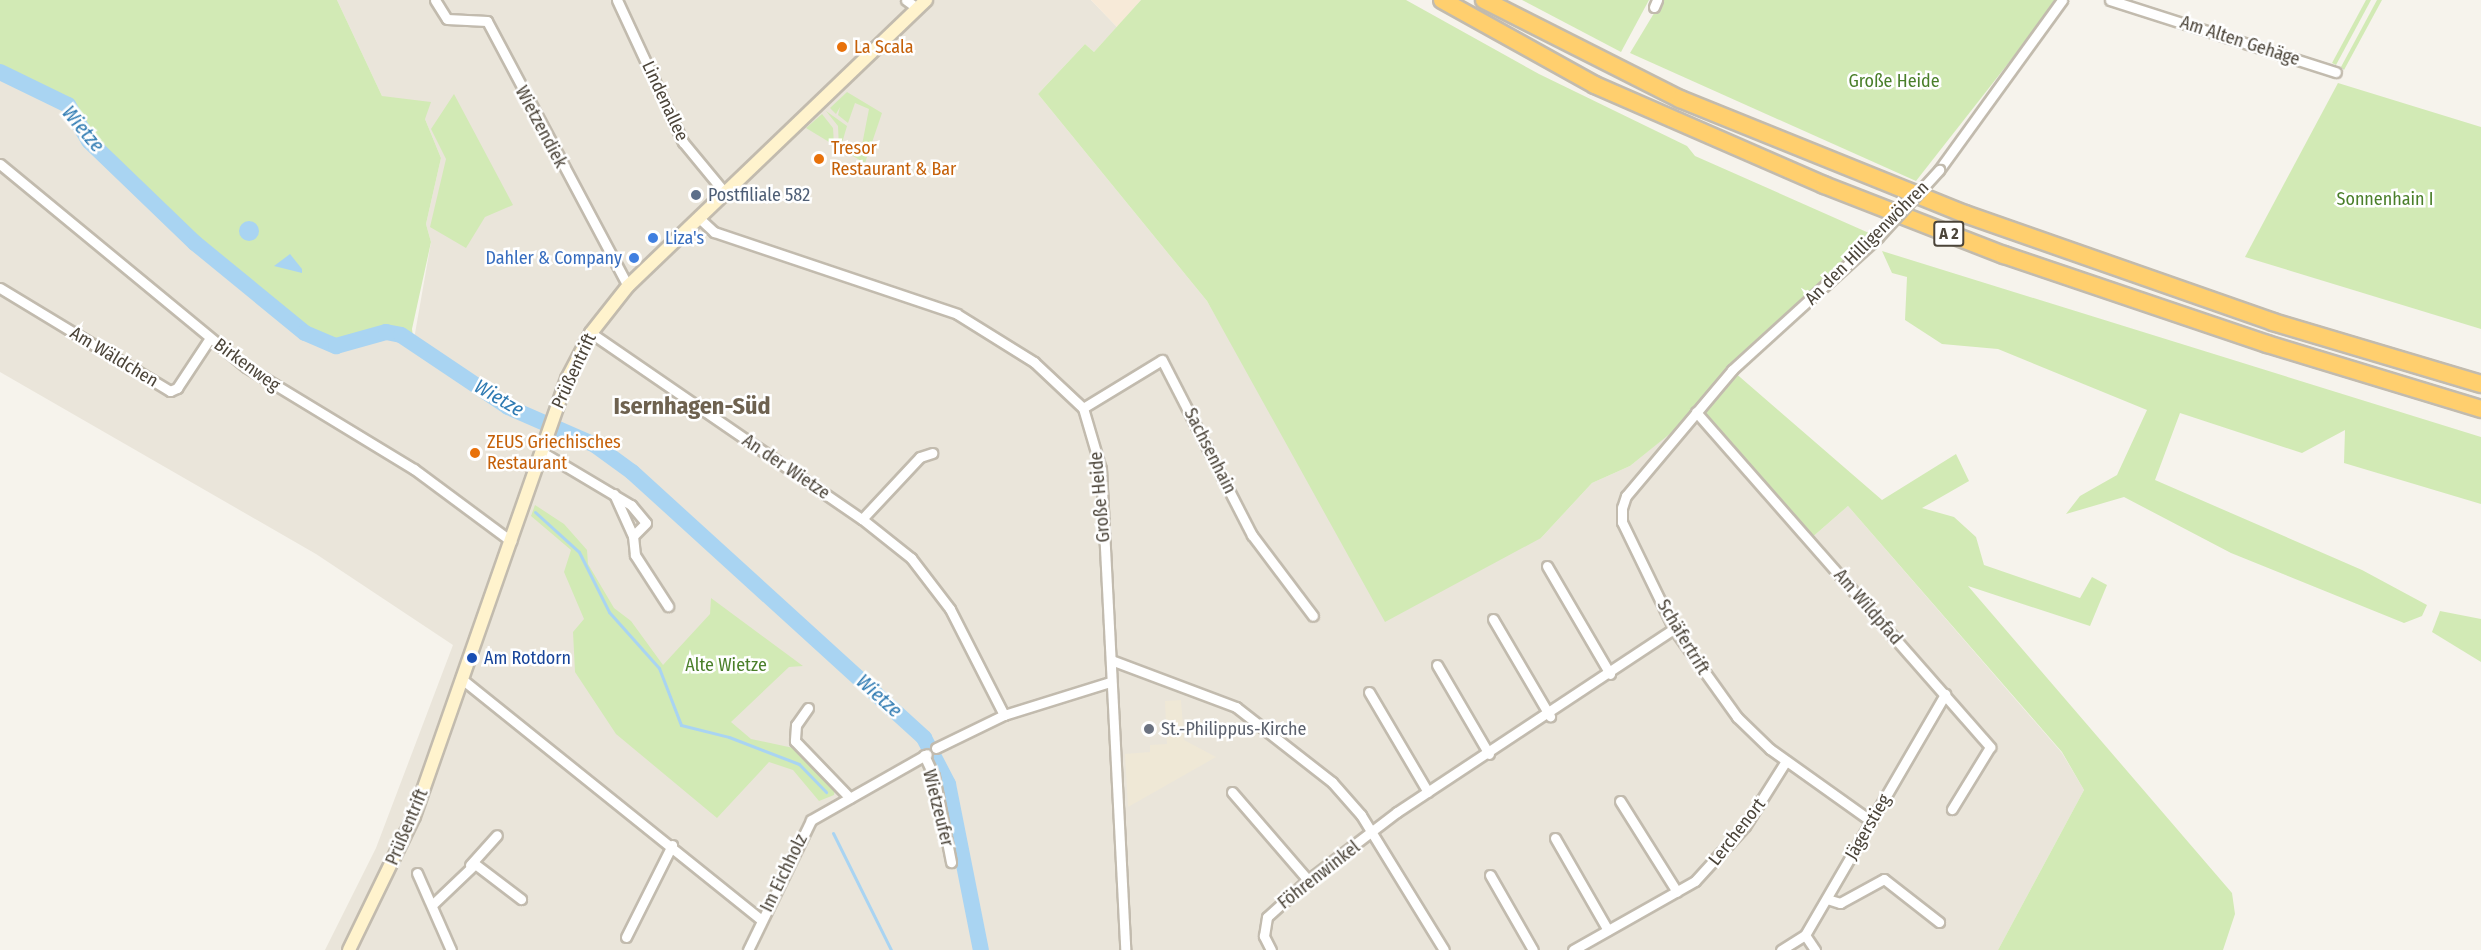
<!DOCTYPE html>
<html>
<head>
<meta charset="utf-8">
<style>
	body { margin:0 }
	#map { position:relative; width:2481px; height:950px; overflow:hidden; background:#f6f3ec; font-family:"Fira Sans Condensed",sans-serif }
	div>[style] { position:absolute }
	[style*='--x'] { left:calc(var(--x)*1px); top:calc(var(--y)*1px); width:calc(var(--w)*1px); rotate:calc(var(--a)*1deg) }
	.residential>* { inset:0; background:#eae5da }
	.commercial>* { inset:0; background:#f7ead8 }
	.education>* { inset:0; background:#efe8d6 }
	.green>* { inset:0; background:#d2eab5 }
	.water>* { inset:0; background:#a9d4f2 }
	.round { border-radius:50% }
	.stream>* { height:3px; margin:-1.5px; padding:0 1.5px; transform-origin:1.5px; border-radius:1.5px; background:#a9d4f2 }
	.river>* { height:16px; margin:-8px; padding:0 8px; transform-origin:8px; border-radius:8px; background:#a9d4f2 }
	.roads { filter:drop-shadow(2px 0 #c2bbae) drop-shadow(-2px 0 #c2bbae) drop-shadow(0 2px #c2bbae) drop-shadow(0 -2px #c2bbae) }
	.minor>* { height:9px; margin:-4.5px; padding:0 4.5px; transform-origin:4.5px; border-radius:4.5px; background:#fff }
	.secondary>* { height:12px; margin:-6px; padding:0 6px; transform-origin:6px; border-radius:6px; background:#fff3cd }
	.motorway>* { height:16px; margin:-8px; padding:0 8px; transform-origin:8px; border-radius:8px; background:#ffcf6e }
	.bridges { filter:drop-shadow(2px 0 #c2bbae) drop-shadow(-2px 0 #c2bbae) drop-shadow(0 2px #c2bbae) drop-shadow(0 -2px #c2bbae) }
	.minor-bridge>* { height:9px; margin:-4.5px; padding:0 4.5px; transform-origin:4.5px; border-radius:4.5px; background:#fff }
	.dots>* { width:16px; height:16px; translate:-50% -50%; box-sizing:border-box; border:3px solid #fff; border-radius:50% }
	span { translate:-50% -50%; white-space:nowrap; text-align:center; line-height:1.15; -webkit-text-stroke:5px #fff; paint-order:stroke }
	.shield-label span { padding:2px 4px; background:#fff; border:2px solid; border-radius:4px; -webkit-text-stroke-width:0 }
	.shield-label { font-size:16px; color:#4b4439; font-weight:700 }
	.street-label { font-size:18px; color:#4b4439 }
	.food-label { font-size:18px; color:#c56008 }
	.left { translate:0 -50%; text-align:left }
	.park-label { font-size:18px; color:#4a7f2a }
	.service-label { font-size:18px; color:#4e5e75 }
	.shop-label { font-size:18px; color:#366cbe }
	.right { translate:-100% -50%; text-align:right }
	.transit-label { font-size:18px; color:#164399 }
	.worship-label { font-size:18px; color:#5b616d }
	.water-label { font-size:20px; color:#2e7ab2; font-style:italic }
	.district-label { font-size:24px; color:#6e6250; font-weight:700 }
</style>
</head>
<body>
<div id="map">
	<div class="residential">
		<i style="clip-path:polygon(337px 0,1091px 0,1117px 27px,1094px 52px,1085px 44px,1038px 94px,1207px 301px,1292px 449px,1541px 538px,1592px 483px,1630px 466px,1696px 412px,1809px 540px,1848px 506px,2062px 753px,2084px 790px,1998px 950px,325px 950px,376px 848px,453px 645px,316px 554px,0 372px,0 77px,62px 109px,86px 143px,194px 245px,303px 334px,335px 349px,386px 335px,413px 345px,431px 242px,426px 224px,441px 158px,425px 119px,382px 96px)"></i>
	</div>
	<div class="commercial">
		<i style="clip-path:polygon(1091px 0,1141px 0,1117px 27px)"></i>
	</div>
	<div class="education">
		<i style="clip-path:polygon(1181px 700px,1184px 740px,1216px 757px,1128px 807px,1125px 754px,1150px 752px,1150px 745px,1167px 744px,1165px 701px)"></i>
	</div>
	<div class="green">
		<i style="clip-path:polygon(0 0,337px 0,382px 96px,431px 102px,425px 119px,441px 158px,426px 224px,431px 242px,412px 329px,414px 345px,386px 335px,335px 349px,303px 334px,194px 245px,86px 143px,67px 113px,0 77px)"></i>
		<i style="clip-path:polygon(1141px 0,1406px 0,1539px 74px,1687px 146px,1695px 156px,1878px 237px,1733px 371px,1882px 500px,1956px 454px,1969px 481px,1922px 508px,1954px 517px,1976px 537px,1984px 565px,2080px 598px,2092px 577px,2107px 585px,2090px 626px,1968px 586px,2232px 893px,2235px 914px,2223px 950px,1998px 950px,2084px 790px,2062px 752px,1848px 506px,1809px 540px,1697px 412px,1630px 466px,1592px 483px,1541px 538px,1385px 622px,1207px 301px,1038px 94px,1085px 44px,1094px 52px)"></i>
		<i style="clip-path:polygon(1522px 0,1649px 0,1621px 52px)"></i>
		<i style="clip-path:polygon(1662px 0,2058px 0,1916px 181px,1630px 53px)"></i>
		<i style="clip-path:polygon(2366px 0,2371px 0,2336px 65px,2332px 63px)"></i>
		<i style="clip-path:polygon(2377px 0,2382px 0,2344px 70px,2341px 67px)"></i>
		<i style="clip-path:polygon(2338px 83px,2481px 127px,2481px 329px,2245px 257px)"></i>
		<i style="clip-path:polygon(847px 92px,882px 113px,865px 163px,839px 148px,838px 126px,826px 111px,847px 126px,842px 143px,861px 150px,869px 109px,855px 103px,848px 123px,838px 115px,840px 107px,836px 114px,830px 108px)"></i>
		<i style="clip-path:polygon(454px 94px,513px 205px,485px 217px,466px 248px,430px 227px,446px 159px,431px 129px)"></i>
		<i style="clip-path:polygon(822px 114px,833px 128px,834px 145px,806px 128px)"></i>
		<i style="clip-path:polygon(1882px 251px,2481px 437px,2481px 504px,2344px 463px,2345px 430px,2302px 453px,2180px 413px,2155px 480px,2362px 570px,2427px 605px,2422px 616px,2404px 623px,2231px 553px,2124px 497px,2066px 514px,2080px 496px,2117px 475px,2147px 410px,1998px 349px,1942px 344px,1905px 320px,1907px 277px,1892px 273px)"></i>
		<i style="clip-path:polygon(535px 505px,564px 524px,587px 550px,588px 564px,614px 608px,631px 621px,663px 665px,710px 614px,711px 598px,803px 666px,789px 667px,731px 722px,751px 739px,798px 749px,835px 789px,834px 795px,819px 801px,793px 770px,769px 762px,717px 818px,616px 734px,575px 672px,573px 632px,584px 619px,564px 572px,571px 550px,531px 516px)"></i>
		<i style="clip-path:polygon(2440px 611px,2481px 619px,2481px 662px,2432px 632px)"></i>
	</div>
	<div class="water">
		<i class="round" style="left:239px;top:221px;width:20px;height:20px"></i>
		<i style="clip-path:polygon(290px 254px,302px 269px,302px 273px,274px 266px)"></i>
	</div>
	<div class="stream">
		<i style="--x:535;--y:512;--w:59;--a:42.3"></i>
		<i style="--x:579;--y:552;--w:67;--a:63.4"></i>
		<i style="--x:609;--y:612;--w:75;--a:48.2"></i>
		<i style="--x:659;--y:668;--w:61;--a:68.9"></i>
		<i style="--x:681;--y:725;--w:49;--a:14"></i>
		<i style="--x:729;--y:737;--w:75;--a:21.1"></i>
		<i style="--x:799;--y:764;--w:39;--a:46"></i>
		<i style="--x:833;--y:833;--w:131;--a:63.6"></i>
	</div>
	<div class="river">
		<i style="--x:0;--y:72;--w:76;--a:25.9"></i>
		<i style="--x:68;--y:105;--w:42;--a:59.7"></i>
		<i style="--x:89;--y:141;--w:147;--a:43.9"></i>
		<i style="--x:195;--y:243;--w:142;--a:39.3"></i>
		<i style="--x:305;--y:333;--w:34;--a:23"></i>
		<i style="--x:336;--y:346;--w:52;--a:-15.6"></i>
		<i style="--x:386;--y:332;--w:15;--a:11"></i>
		<i style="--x:401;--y:335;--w:129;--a:33.9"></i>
		<i style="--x:508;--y:407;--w:95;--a:23.6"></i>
		<i style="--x:595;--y:445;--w:46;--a:36.1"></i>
		<i style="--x:632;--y:472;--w:395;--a:42.3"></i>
		<i style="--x:924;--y:738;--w:52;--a:62.4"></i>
		<i style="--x:948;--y:784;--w:169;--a:78.8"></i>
	</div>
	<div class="roads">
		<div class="minor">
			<i style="--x:435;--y:0;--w:22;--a:58"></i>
			<i style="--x:447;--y:19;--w:40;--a:2.9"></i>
			<i style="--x:487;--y:21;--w:300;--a:62"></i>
			<i style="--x:617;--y:0;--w:157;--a:65.1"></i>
			<i style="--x:683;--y:142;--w:66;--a:50.5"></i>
			<i style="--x:906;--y:0;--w:14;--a:36"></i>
			<i style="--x:2110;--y:0;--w:237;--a:17.7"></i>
			<i style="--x:1654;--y:7;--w:8;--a:-67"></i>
			<i style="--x:0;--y:164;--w:319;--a:39.5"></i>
			<i style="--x:246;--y:367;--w:197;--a:31.3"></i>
			<i style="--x:414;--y:469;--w:121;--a:36.6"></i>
			<i style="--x:1939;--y:170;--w:210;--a:-54.1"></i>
			<i style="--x:699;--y:218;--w:21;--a:43"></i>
			<i style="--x:714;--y:232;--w:256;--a:18.6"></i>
			<i style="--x:957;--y:314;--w:91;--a:31.9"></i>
			<i style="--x:1034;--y:362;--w:67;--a:43.2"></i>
			<i style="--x:1083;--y:408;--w:64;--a:73.6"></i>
			<i style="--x:1101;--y:469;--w:482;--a:87.1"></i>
			<i style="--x:0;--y:288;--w:199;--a:31.2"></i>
			<i style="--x:170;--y:391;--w:8;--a:-23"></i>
			<i style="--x:177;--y:388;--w:60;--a:-56.6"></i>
			<i style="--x:591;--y:333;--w:329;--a:34.5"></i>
			<i style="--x:862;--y:519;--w:63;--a:38.5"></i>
			<i style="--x:911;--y:558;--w:64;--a:52.6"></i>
			<i style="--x:950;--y:609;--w:119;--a:63"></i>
			<i style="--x:1083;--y:408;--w:92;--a:-31.3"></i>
			<i style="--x:1162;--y:360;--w:197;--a:62.8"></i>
			<i style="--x:1252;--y:535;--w:101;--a:53"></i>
			<i style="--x:1696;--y:412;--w:446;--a:48.7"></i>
			<i style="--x:1990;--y:747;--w:73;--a:121.5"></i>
			<i style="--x:542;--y:452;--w:104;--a:30.8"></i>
			<i style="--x:631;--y:505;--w:23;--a:50"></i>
			<i style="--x:646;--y:523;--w:18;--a:135"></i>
			<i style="--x:614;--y:494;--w:46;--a:65.7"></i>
			<i style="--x:633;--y:536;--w:19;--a:84"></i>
			<i style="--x:635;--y:555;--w:61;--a:57.1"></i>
			<i style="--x:862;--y:519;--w:85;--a:-46.9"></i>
			<i style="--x:920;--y:457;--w:13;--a:-18"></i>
			<i style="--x:1547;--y:566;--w:125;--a:59.7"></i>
			<i style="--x:1493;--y:619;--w:113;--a:59.6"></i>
			<i style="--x:1111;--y:660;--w:134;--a:20.6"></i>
			<i style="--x:1236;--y:707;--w:122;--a:38"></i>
			<i style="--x:1332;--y:782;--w:44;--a:48.7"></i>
			<i style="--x:1361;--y:815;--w:158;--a:58.4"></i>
			<i style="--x:1437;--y:665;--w:103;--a:59.7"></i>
			<i style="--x:463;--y:680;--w:383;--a:38.8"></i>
			<i style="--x:1369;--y:692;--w:116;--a:59.5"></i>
			<i style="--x:808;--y:708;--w:21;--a:125"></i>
			<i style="--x:796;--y:725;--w:16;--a:94"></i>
			<i style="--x:795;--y:741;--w:79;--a:46"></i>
			<i style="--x:936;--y:748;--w:76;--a:-25.9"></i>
			<i style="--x:1004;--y:715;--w:111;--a:-17.3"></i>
			<i style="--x:924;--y:755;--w:23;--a:65"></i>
			<i style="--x:934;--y:776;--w:88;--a:78.8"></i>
			<i style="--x:1232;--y:792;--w:116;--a:49.2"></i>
			<i style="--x:1620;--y:801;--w:107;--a:57.9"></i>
			<i style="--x:1871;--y:821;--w:124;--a:-144.5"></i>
			<i style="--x:1770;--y:749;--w:46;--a:-135.9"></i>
			<i style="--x:1737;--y:717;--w:108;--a:-125.6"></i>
			<i style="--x:1674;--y:629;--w:119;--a:-115.9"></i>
			<i style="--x:1622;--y:522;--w:14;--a:-90"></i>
			<i style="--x:1622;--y:508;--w:13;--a:-72"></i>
			<i style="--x:1626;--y:496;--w:165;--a:-49.9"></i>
			<i style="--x:1732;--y:370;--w:197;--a:-42.3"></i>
			<i style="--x:1555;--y:838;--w:106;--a:60.1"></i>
			<i style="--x:470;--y:865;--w:40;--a:-48"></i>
			<i style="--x:417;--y:873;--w:84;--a:66.2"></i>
			<i style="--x:1490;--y:875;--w:86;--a:60.2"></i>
			<i style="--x:1827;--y:899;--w:14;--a:17"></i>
			<i style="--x:1840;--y:903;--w:50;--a:-28.6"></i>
			<i style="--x:1884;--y:879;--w:70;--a:38"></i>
			<i style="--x:432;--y:905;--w:59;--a:-43.6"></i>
			<i style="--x:475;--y:864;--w:58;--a:37.3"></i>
			<i style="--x:1805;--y:935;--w:18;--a:56"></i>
			<i style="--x:626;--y:937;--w:103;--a:-63.4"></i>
			<i style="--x:748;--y:950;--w:144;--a:-64.1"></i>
			<i style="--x:811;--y:820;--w:133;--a:-29.6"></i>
			<i style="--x:1271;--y:950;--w:16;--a:-117"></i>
			<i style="--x:1264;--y:936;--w:19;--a:-81"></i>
			<i style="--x:1267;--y:917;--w:55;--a:-42.1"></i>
			<i style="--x:1308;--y:880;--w:112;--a:-37.4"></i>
			<i style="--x:1397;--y:812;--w:332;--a:-33.5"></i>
			<i style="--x:1573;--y:950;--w:140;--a:-29.5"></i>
			<i style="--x:1695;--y:881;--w:74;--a:-47.7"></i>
			<i style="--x:1745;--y:826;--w:77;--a:-57.8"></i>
			<i style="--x:1781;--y:950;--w:28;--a:-32"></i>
			<i style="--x:1805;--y:935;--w:279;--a:-59.8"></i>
		</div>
		<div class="secondary">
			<i style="--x:349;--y:950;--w:149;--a:-64.1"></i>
			<i style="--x:414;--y:816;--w:463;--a:-70.7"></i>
			<i style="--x:567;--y:379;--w:52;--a:-62.4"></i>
			<i style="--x:591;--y:333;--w:60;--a:-51.8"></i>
			<i style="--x:628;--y:286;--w:413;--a:-43.8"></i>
		</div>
		<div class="motorway">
			<i style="--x:1442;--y:0;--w:175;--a:29.1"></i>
			<i style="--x:1595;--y:85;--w:250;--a:23.6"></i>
			<i style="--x:1824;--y:185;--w:193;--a:21.3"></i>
			<i style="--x:2004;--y:255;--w:278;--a:18.7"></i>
			<i style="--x:2267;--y:344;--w:224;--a:16.9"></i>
			<i style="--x:1484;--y:0;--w:220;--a:26.8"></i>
			<i style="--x:1680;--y:99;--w:307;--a:22"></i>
			<i style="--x:1965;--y:214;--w:326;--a:19.3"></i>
			<i style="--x:2273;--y:322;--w:217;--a:16.6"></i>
		</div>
	</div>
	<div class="bridges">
		<div class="minor-bridge">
			<i style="--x:1878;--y:237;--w:91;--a:-47.7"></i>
		</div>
	</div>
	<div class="dots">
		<i style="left:842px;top:47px;background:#e8710a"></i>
		<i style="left:819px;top:159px;background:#e8710a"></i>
		<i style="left:696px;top:195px;background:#5c6f8a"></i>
		<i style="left:653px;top:238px;background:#3f7fe0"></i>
		<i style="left:634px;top:258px;background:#3f7fe0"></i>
		<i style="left:475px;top:453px;background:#e8710a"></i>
		<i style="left:472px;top:658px;background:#1a4fb4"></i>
		<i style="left:1149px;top:729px;background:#6b7280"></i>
	</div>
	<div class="shield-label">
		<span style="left:1949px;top:234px">A 2</span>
	</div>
	<div class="street-label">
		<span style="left:2240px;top:41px;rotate:18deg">Am Alten Gehäge</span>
		<span style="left:665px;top:101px;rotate:65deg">Lindenallee</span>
		<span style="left:541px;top:127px;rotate:62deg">Wietzendiek</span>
		<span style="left:1867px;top:243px;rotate:-45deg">An den Hilligenwöhren</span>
		<span style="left:114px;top:357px;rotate:31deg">Am Wäldchen</span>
		<span style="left:247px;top:365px;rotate:36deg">Birkenweg</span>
		<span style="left:574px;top:371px;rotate:-65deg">Prüßentrift</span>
		<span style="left:1210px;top:451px;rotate:63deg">Sachsenhain</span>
		<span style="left:786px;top:467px;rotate:34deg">An der Wietze</span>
		<span style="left:1100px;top:497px;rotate:-95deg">Große Heide</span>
		<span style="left:1868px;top:607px;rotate:49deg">Am Wildpfad</span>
		<span style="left:1683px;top:637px;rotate:59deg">Schäfertrift</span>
		<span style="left:938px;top:808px;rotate:76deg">Wietzeufer</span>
		<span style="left:407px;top:827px;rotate:-67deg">Prüßentrift</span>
		<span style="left:1868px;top:827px;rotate:-60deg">Jägerstieg</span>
		<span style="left:1737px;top:832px;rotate:-52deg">Lerchenort</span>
		<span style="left:784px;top:873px;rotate:-64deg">Im Eichholz</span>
		<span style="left:1319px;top:875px;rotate:-38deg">Föhrenwinkel</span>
	</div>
	<div class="food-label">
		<span class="left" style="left:854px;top:47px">La Scala</span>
		<span class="left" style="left:831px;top:159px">Tresor<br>Restaurant &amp; Bar</span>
		<span class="left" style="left:487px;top:453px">ZEUS Griechisches<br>Restaurant</span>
	</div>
	<div class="park-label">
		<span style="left:1894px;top:81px">Große Heide</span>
		<span style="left:2385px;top:199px">Sonnenhain I</span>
		<span style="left:726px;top:665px">Alte Wietze</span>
	</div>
	<div class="service-label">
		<span class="left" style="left:708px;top:195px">Postfiliale 582</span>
	</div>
	<div class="shop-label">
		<span class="left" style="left:665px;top:238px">Liza's</span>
		<span class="right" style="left:622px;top:258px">Dahler &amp; Company</span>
	</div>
	<div class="transit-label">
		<span class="left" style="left:484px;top:658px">Am Rotdorn</span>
	</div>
	<div class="worship-label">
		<span class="left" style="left:1161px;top:729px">St.-Philippus-Kirche</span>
	</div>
	<div class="water-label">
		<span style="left:83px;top:129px;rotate:50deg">Wietze</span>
		<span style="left:499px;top:398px;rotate:30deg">Wietze</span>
		<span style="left:879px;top:696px;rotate:42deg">Wietze</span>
	</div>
	<div class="district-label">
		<span style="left:692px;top:407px">Isernhagen-Süd</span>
	</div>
</div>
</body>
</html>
